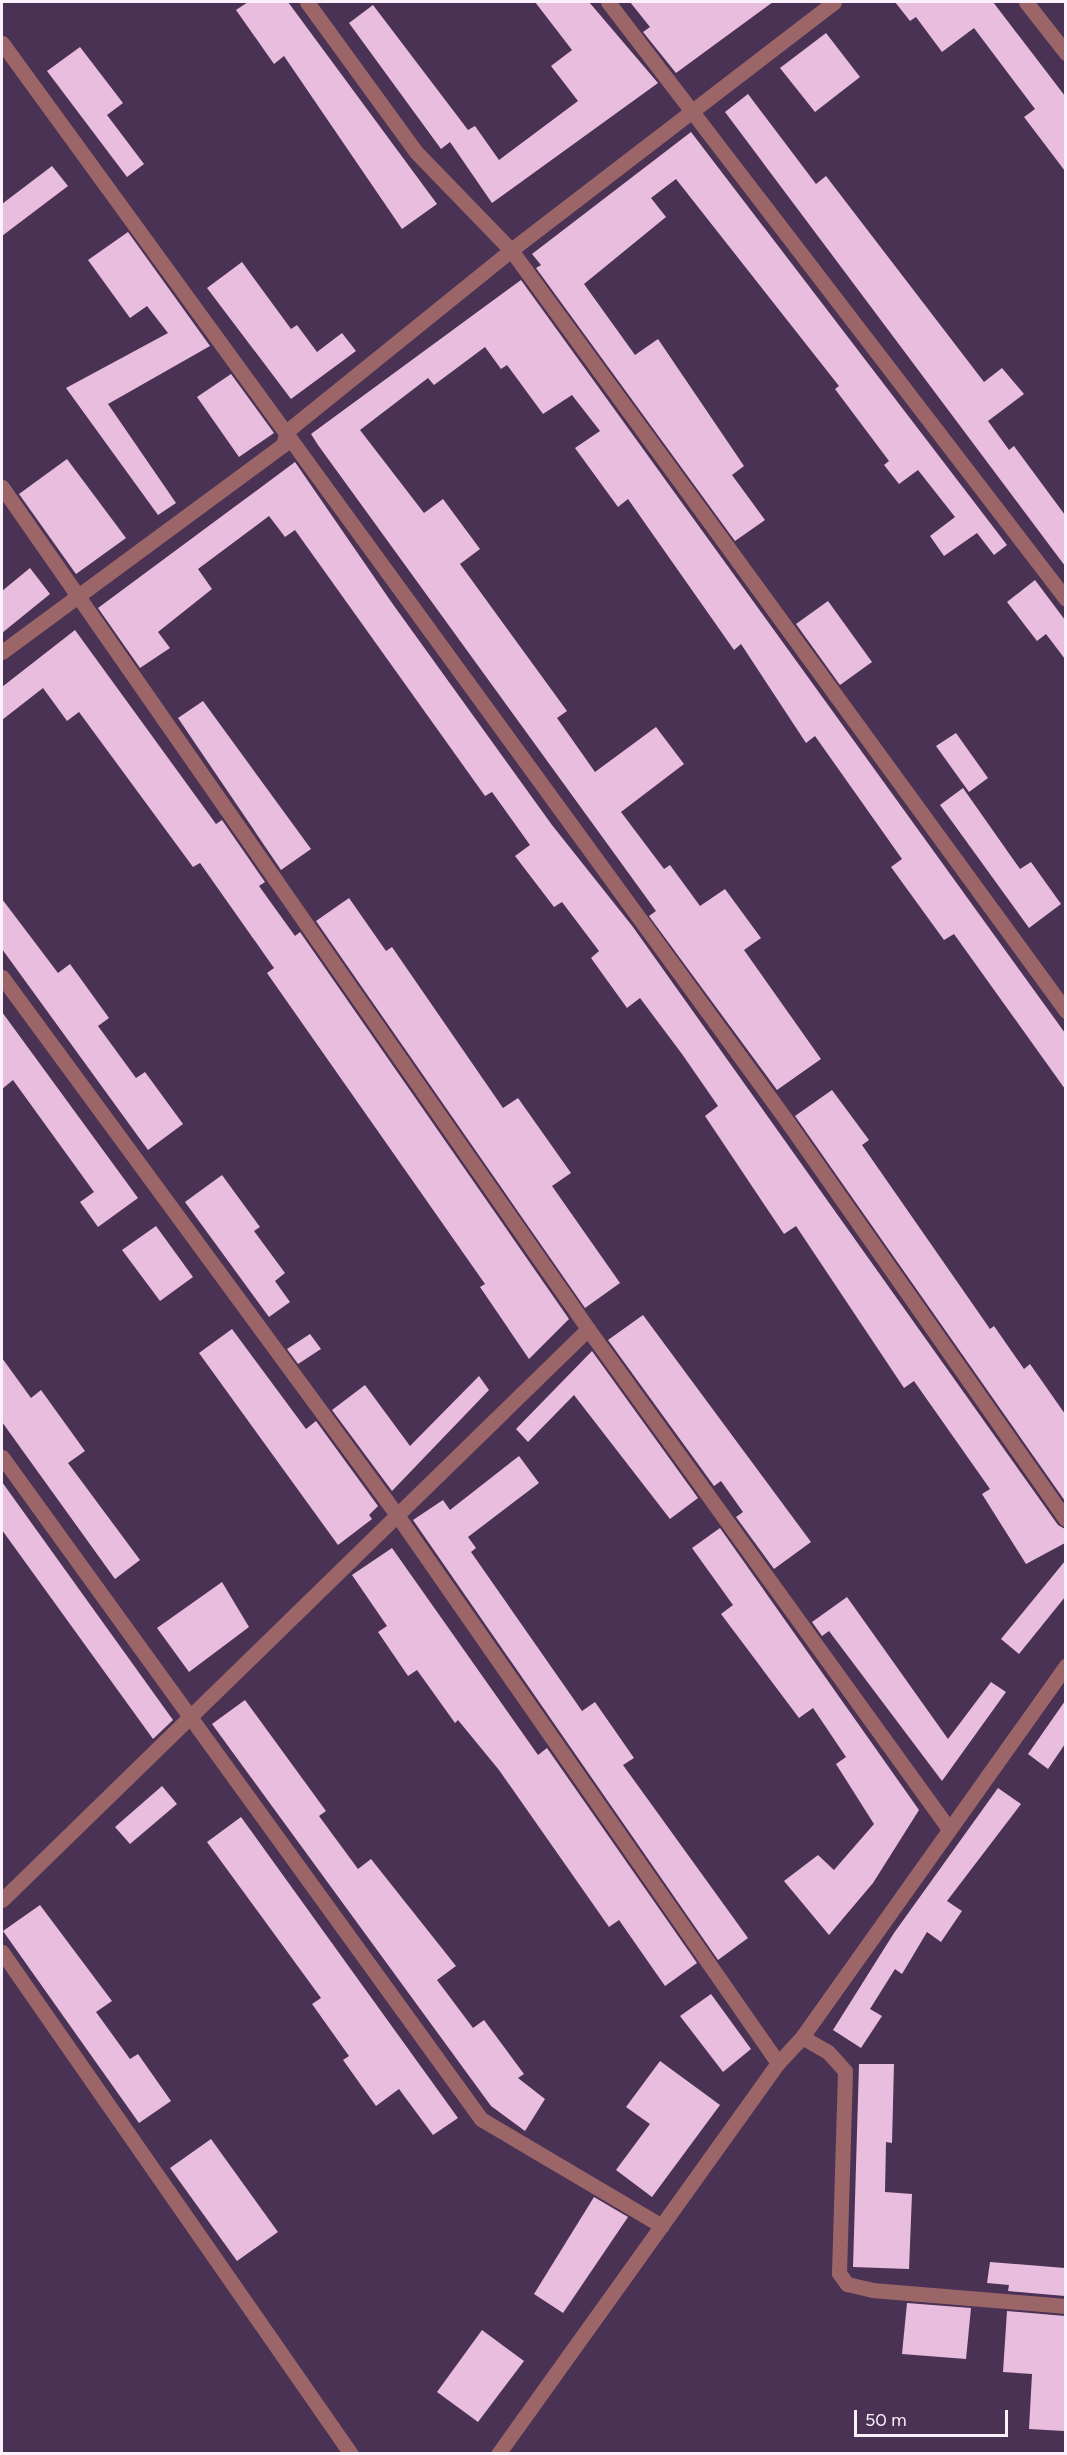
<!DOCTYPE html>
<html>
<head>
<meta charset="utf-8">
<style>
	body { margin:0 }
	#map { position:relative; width:1067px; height:2455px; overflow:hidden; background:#4a3254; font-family:Figtree,sans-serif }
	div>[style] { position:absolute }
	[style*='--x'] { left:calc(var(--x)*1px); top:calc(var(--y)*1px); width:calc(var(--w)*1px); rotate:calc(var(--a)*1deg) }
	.building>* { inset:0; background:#e9bddd }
	.street>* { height:15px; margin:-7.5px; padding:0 7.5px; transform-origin:7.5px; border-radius:7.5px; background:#9c6669 }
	span { translate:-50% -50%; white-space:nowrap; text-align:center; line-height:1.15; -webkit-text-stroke:6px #4a3254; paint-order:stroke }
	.frame { position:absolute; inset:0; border:3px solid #faf1fd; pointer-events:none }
	.scale { position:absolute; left:854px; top:2410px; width:154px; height:27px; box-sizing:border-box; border:3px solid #faf1fd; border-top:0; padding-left:8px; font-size:18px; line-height:21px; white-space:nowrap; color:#faf1fd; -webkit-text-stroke:4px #4a3254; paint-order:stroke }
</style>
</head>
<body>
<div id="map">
	<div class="building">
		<i style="clip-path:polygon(248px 2px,288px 2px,437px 204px,402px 229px,284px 56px,274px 64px,236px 10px)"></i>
		<i style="clip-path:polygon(535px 2px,589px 2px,658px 83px,492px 203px,450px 142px,441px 149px,349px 23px,373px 5px,468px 130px,475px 126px,499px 160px,578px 101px,551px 66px,572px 50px)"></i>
		<i style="clip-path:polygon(630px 2px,773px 2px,676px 73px,643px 32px,650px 27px)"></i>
		<i style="clip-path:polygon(895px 2px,993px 2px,1065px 96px,1065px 171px,1024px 117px,1035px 109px,974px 28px,942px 52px,916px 17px,910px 21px)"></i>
		<i style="clip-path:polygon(826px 33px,860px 77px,815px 112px,780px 68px)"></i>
		<i style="clip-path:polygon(80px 47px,123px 103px,107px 115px,144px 164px,127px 177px,47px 71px)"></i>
		<i style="clip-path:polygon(748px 94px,816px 184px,826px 176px,984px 382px,1002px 368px,1024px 394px,988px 421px,1009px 450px,1014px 446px,1065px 515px,1065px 566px,725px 112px)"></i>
		<i style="clip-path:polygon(691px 132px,1007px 545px,994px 555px,977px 533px,944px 556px,930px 536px,955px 517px,918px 470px,899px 484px,884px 465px,889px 461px,835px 389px,839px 386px,676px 179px,651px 198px,666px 217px,584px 284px,635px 355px,658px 339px,744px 466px,732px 475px,765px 520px,735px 541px,536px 268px,541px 265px,532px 254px)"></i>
		<i style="clip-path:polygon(52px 166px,68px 186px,2px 236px,2px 204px)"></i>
		<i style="clip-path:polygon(128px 232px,210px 346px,108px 404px,176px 503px,158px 515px,66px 388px,168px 333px,147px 306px,130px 318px,88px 260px)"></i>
		<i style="clip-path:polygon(242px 262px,291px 329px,297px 325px,317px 352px,342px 333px,356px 351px,291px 399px,207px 288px)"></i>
		<i style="clip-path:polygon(521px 280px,1065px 1033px,1065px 1089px,954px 934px,944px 940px,891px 867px,902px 859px,815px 736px,806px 743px,741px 644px,734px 650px,628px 499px,618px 507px,575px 448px,600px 431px,572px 395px,543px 414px,507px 365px,501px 369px,485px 347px,434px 385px,428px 378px,360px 430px,424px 513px,443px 499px,480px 549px,460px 564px,567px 711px,557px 718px,595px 772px,656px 727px,684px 764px,621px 812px,664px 869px,670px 865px,700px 906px,725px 889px,761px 938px,744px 950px,821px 1059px,777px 1090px,649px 916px,656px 911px,318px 445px,311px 434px)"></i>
		<i style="clip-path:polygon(231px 374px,274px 433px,239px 457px,197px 397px)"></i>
		<i style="clip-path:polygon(67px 459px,126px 538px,76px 574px,19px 494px)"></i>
		<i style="clip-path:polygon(295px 462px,392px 603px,552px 825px,633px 927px,1058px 1525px,1065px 1529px,1065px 1543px,1026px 1564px,982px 1494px,990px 1489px,914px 1381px,904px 1388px,796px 1226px,784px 1234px,705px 1116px,718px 1106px,682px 1054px,640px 998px,627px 1008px,591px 958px,599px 951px,562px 902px,554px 907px,515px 856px,530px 845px,492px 792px,485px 796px,295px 530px,285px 537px,269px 516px,198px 569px,212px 589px,158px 632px,170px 648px,140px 668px,98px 608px)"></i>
		<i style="clip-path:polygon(30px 568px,50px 594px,2px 633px,2px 591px)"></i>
		<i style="clip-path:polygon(1035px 580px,1065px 620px,1065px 659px,1046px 634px,1037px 641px,1007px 602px)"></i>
		<i style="clip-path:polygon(828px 601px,872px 662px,840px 685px,796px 624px)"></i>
		<i style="clip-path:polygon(75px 630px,216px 824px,222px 820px,265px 882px,259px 886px,295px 936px,300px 932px,569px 1319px,529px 1359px,480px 1287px,485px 1284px,267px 973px,274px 968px,200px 863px,193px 867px,79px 712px,67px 721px,43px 688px,2px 720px,2px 687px)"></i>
		<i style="clip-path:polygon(203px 701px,311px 849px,281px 870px,178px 718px)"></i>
		<i style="clip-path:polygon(956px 733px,988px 778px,969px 792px,936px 746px)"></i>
		<i style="clip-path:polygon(963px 788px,1020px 869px,1031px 862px,1061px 904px,1029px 928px,940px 805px)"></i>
		<i style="clip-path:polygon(349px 898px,386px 951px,392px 947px,503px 1108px,518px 1098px,571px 1173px,552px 1186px,620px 1283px,585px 1308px,316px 921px)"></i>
		<i style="clip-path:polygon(2px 899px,58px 973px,70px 964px,109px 1018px,98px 1026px,136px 1078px,145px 1072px,183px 1124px,148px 1150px,2px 949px)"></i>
		<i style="clip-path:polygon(2px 1012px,138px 1198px,98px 1227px,80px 1202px,94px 1192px,13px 1080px,2px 1089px)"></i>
		<i style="clip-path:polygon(832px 1090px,869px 1140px,862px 1145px,990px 1329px,994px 1326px,1024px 1369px,1030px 1364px,1065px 1414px,1065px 1501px,795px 1116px)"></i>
		<i style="clip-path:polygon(222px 1175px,260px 1227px,254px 1231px,285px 1273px,275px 1281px,290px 1302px,269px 1317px,185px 1202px)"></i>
		<i style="clip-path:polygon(156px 1226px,193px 1277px,160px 1301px,122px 1250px)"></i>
		<i style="clip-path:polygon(643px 1315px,811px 1542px,774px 1569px,736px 1517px,743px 1512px,721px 1481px,714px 1486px,608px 1340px)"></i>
		<i style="clip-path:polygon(232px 1329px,306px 1429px,316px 1421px,378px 1506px,369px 1515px,372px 1519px,338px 1545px,199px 1353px)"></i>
		<i style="clip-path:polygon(310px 1334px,321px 1349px,298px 1364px,287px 1349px)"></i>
		<i style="clip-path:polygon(592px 1351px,698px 1498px,670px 1519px,574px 1395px,528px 1442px,516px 1429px)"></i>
		<i style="clip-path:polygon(2px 1358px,31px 1398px,41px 1390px,85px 1451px,68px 1463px,140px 1560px,115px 1579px,2px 1422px)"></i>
		<i style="clip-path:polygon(479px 1376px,489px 1390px,392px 1491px,332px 1410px,365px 1385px,410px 1446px)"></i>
		<i style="clip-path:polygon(519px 1456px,539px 1483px,468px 1537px,476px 1548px,471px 1552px,582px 1711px,595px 1702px,634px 1758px,623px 1765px,748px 1938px,718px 1960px,413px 1520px,443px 1500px,450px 1510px)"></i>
		<i style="clip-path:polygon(2px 1482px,173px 1720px,153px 1739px,2px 1530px)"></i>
		<i style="clip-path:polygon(720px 1528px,919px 1810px,873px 1883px,829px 1935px,784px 1881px,818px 1855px,834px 1870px,874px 1824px,836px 1764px,846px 1757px,813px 1708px,799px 1718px,721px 1614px,733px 1605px,692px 1548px)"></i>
		<i style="clip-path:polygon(392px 1548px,538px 1755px,547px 1748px,697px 1963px,665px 1986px,619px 1920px,609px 1927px,499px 1770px,458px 1720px,455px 1723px,417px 1670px,408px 1676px,378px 1632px,387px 1626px,352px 1575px)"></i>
		<i style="clip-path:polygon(1065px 1561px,1065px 1597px,1019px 1654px,1001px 1639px)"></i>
		<i style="clip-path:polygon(222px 1582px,249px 1627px,189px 1672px,157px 1628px)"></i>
		<i style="clip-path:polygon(847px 1597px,948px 1739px,991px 1682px,1006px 1692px,942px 1781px,829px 1631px,822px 1636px,812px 1622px)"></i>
		<i style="clip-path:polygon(245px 1700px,326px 1811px,319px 1816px,358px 1869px,371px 1859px,456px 1966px,437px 1980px,473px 2028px,484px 2020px,524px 2074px,518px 2078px,545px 2099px,525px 2131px,491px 2106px,212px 1724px)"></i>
		<i style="clip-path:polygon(1065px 1701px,1065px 1744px,1048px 1769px,1028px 1754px)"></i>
		<i style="clip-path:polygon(162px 1786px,177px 1804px,130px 1844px,115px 1827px)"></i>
		<i style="clip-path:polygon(998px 1788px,1021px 1804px,947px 1901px,962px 1911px,941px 1942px,927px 1932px,902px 1974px,895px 1969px,870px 2009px,882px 2016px,861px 2048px,833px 2030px,894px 1933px)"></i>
		<i style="clip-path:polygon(241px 1817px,458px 2118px,433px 2135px,399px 2089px,376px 2106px,343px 2060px,349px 2056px,312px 2004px,321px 1998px,207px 1842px)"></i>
		<i style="clip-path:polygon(40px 1905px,112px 2001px,96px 2012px,130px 2059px,138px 2054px,171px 2101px,139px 2123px,3px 1931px)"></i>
		<i style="clip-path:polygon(711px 1994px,751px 2049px,723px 2072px,680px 2016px)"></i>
		<i style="clip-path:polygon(660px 2061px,720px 2105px,652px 2197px,616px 2170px,650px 2124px,626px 2107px)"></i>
		<i style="clip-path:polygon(859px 2064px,894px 2064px,892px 2143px,886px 2142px,885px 2192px,912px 2194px,909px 2269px,853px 2267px)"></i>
		<i style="clip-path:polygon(211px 2139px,278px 2232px,237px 2261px,170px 2168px)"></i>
		<i style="clip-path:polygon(594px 2197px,628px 2217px,563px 2313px,534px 2294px)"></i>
		<i style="clip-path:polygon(990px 2262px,1065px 2268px,1065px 2296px,1008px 2291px,1009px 2285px,987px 2283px)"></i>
		<i style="clip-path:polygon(907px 2303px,971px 2308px,966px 2359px,902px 2354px)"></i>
		<i style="clip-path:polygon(1007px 2311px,1065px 2316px,1064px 2431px,1029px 2429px,1032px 2374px,1003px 2372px)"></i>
		<i style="clip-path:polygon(482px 2330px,524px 2361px,478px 2422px,437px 2392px)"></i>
	</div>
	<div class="street">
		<i style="--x:307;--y:2;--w:185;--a:54"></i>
		<i style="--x:416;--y:152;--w:136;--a:45.9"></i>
		<i style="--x:511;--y:250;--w:942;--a:53.9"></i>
		<i style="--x:608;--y:2;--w:752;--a:52.51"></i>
		<i style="--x:1026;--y:2;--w:65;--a:51.9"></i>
		<i style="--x:2;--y:43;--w:1337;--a:53.94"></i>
		<i style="--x:789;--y:1124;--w:482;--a:55"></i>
		<i style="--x:2;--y:487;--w:1026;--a:55.16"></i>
		<i style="--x:588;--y:1329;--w:617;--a:54.17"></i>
		<i style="--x:2;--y:652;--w:349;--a:-36.4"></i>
		<i style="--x:283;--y:445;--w:15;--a:-74"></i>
		<i style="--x:287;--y:431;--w:288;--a:-38.9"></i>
		<i style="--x:511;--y:250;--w:407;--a:-37.5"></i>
		<i style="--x:2;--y:977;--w:667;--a:53.71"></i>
		<i style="--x:397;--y:1515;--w:667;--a:55.19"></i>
		<i style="--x:2;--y:1457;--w:817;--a:54.11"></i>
		<i style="--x:481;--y:2119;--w:210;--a:30.6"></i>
		<i style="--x:2;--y:1900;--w:818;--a:-44.26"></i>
		<i style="--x:2;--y:1952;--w:611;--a:55.19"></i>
		<i style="--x:802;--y:2037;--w:30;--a:30"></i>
		<i style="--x:828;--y:2052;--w:25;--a:48"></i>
		<i style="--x:845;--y:2071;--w:202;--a:91.7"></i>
		<i style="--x:839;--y:2273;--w:14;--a:54"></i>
		<i style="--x:847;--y:2284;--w:26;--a:13"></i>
		<i style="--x:872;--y:2290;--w:195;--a:4.7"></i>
		<i style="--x:498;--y:2454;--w:481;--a:-54.4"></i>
		<i style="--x:778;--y:2063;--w:35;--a:-47"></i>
		<i style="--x:802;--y:2037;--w:456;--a:-54.6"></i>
	</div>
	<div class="frame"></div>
	<div class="scale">50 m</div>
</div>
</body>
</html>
